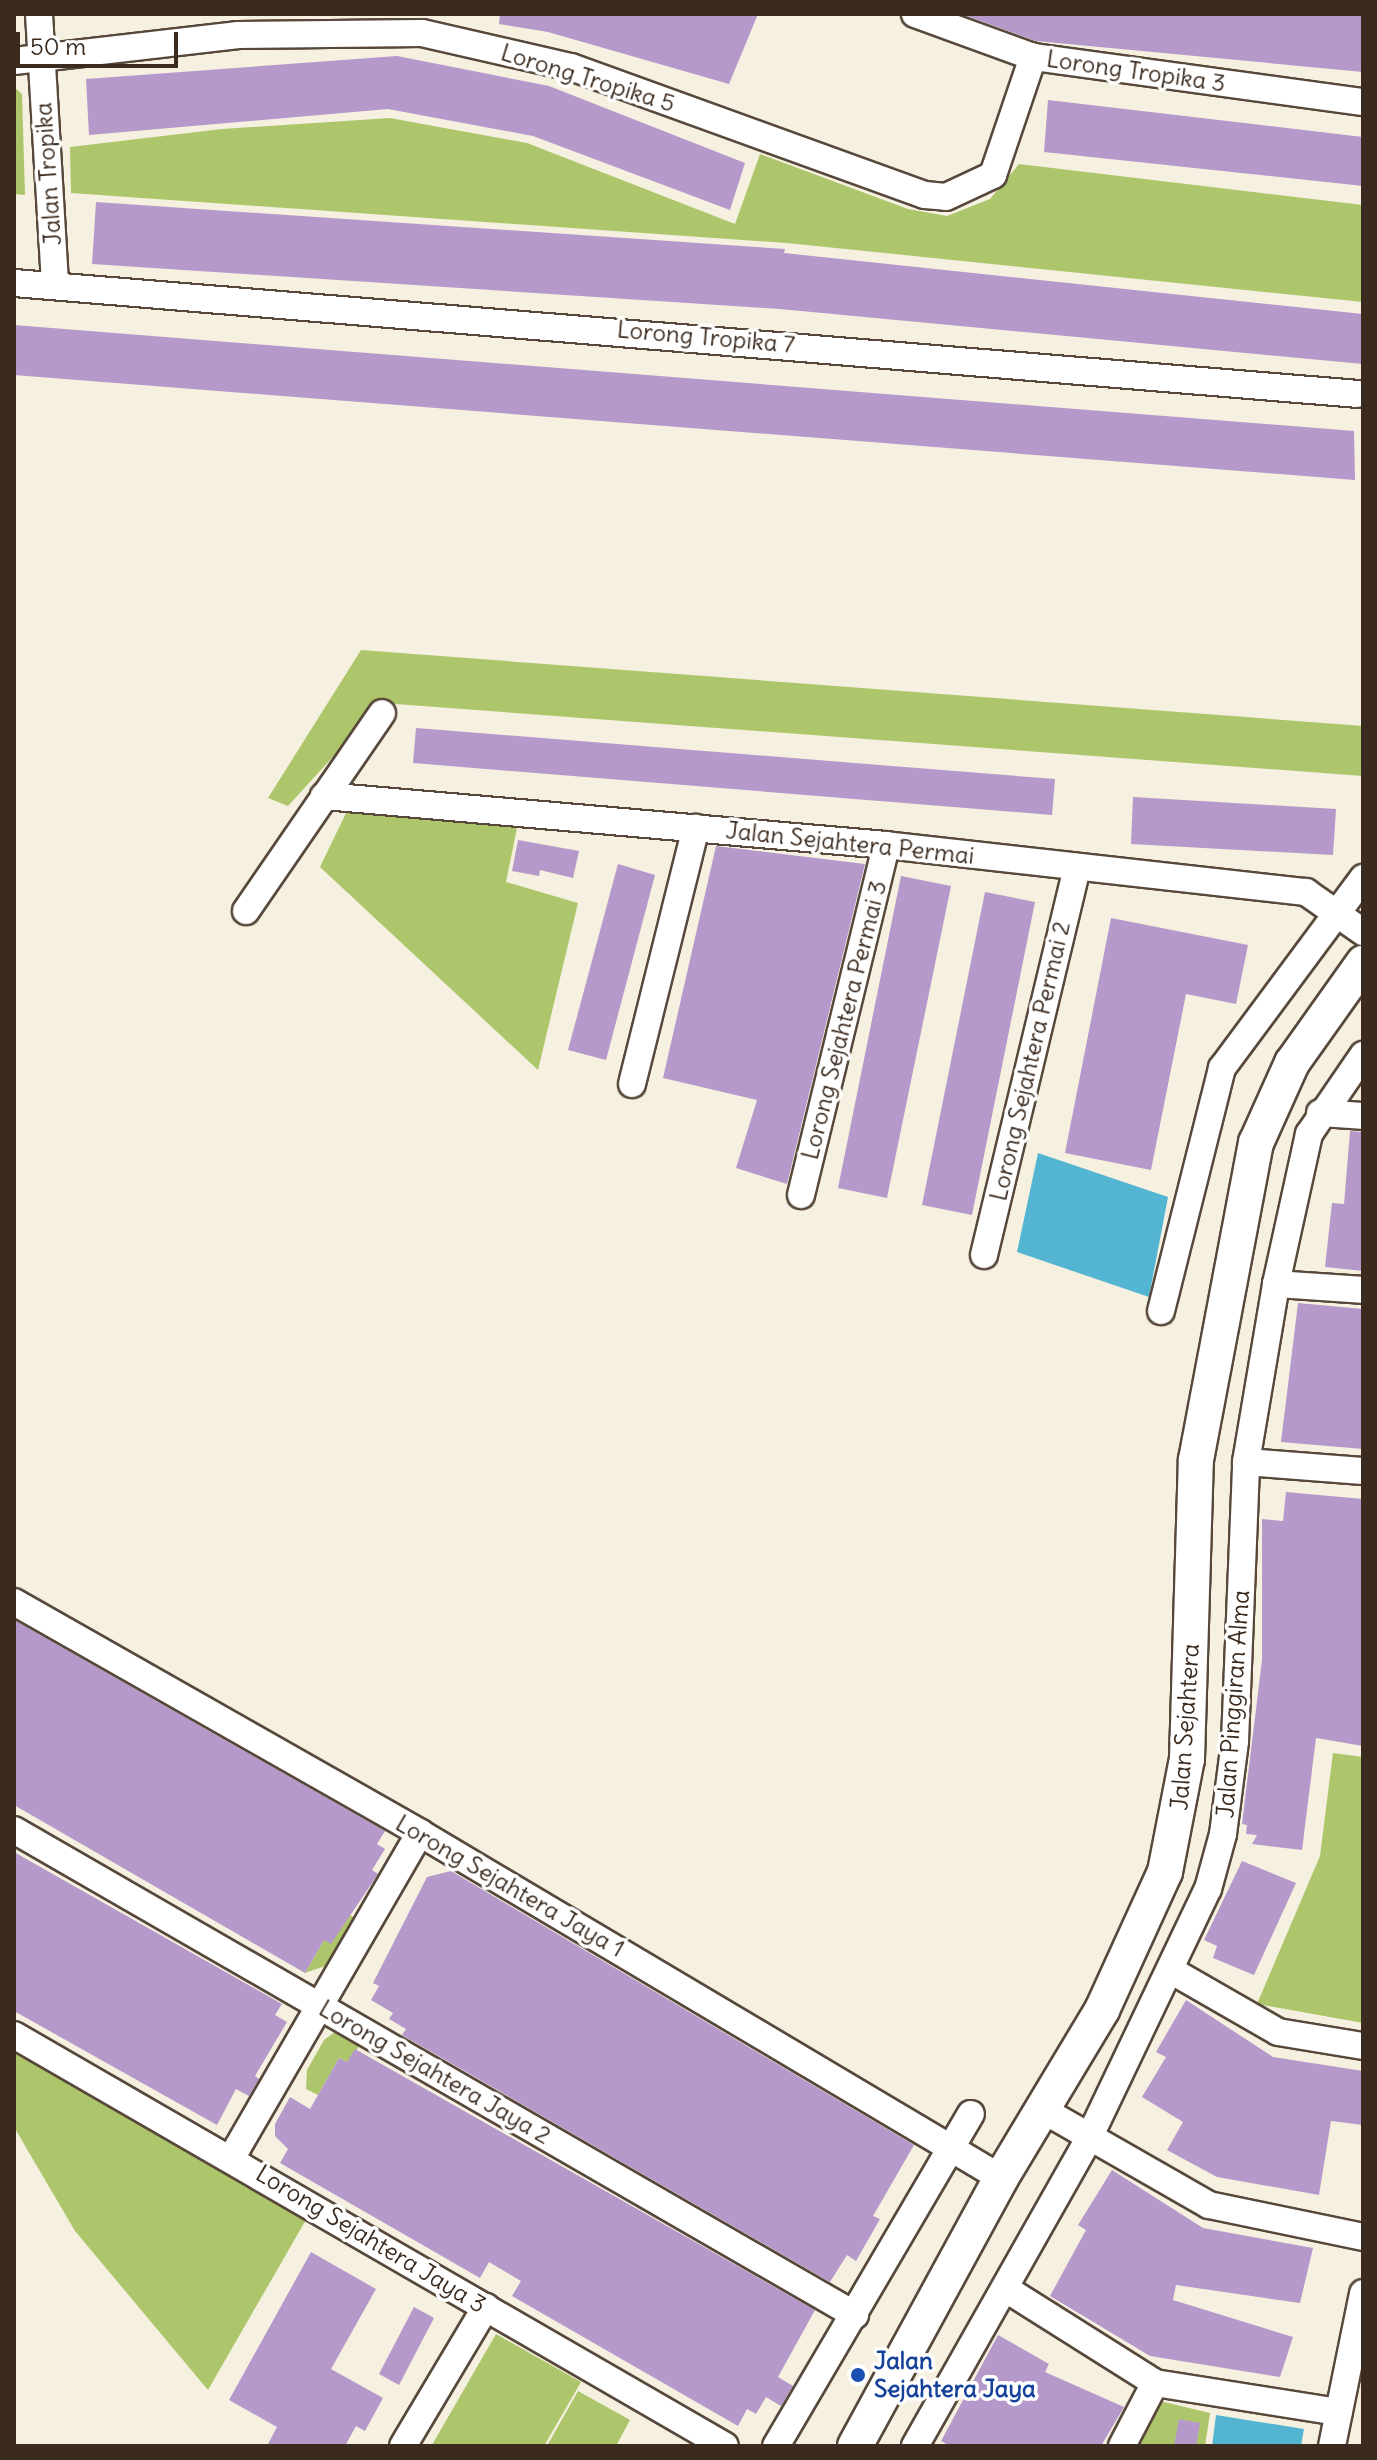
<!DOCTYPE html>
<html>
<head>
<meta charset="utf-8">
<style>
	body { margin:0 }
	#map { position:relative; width:1377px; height:2460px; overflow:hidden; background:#f5f0df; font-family:Delius,sans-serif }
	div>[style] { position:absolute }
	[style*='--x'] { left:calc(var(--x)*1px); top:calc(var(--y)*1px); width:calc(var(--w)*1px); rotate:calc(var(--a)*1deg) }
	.green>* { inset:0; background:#adc66b }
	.water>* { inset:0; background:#54b5d3 }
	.building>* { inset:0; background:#b699cb }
	.roads { filter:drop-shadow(2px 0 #57483b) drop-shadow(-2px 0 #57483b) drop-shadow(0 2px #57483b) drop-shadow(0 -2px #57483b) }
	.minor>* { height:26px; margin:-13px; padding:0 13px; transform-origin:13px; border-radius:13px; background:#fff }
	.major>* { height:34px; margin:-17px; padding:0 17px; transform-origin:17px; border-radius:17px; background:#fff }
	.dots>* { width:22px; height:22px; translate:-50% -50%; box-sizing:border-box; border:4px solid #fff; border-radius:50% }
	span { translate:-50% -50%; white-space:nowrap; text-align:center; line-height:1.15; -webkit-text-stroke:7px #fff; paint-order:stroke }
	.street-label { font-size:24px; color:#3b2a1e }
	.transit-label { font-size:24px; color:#164399; font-weight:700 }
	.left { translate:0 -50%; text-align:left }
	.frame { position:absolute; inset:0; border:16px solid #3b2a1e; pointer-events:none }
	.scale { position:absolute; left:16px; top:32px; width:162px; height:36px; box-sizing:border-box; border:4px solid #3b2a1e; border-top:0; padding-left:10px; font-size:24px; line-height:28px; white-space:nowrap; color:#3b2a1e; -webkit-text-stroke:6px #fff; paint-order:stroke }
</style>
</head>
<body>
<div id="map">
	<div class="green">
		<i style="clip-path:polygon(14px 87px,22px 94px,25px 195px,14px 194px)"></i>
		<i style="clip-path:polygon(390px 118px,527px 143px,735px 224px,760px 154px,908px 209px,947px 216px,990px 199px,1019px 164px,1363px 205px,1363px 302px,787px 243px,71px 193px,70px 147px,222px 129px)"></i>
		<i style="clip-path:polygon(361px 650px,1363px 726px,1363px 776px,382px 703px,288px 806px,268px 798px)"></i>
		<i style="clip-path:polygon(347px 811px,517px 828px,506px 882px,578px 903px,538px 1070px,320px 867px)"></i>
		<i style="clip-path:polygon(1333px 1753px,1363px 1757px,1363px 2023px,1257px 2004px,1320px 1856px)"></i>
		<i style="clip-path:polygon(348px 1914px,357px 1919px,331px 1964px,305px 1973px,324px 1940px)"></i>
		<i style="clip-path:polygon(340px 2028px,363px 2041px,347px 2062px,339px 2058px,318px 2095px,306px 2089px,307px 2070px,324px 2040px)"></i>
		<i style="clip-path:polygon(14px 2047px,307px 2218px,208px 2390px,75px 2231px,14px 2127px)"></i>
		<i style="clip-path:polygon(496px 2334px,581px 2382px,544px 2446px,432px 2445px)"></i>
		<i style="clip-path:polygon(578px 2391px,630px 2420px,616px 2446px,547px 2446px)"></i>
		<i style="clip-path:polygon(1160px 2401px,1210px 2413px,1205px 2446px,1137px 2446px)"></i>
	</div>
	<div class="water">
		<i style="clip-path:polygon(1038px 1153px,1168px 1197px,1149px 1297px,1017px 1252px)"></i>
		<i style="clip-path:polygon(1216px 2415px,1304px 2429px,1301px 2446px,1212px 2446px)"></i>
	</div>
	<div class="building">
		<i style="clip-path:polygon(500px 14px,758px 14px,729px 84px,548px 32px,499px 24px)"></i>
		<i style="clip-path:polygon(1363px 14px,1363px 72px,1036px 41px,967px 16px)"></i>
		<i style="clip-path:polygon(397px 56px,549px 86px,745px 163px,730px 210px,533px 136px,388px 109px,89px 135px,86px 79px)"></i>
		<i style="clip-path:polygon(1048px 100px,1363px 137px,1363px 186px,1044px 152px)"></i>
		<i style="clip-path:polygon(96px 202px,785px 249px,784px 253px,1363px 314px,1363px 364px,780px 309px,92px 264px)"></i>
		<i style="clip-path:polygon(14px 325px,1354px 431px,1355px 480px,14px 375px)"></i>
		<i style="clip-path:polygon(416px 728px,1055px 779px,1052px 815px,413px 763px)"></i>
		<i style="clip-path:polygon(1133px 797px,1336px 809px,1333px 855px,1131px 844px)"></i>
		<i style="clip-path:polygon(518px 840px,579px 851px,573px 878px,540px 870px,539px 876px,512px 871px)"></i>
		<i style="clip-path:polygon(716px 846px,865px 864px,787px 1184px,736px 1168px,757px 1100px,663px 1078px)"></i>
		<i style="clip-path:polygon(618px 864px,655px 875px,606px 1060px,568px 1050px)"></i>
		<i style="clip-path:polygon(901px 876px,951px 886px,887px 1198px,838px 1188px)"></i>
		<i style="clip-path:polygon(985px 892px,1035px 902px,972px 1215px,922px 1205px)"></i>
		<i style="clip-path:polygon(1111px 918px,1248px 945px,1236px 1004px,1186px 994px,1151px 1170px,1065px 1153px)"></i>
		<i style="clip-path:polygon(1350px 1131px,1363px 1132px,1363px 1271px,1325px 1267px,1332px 1203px,1344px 1204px)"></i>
		<i style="clip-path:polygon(1298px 1303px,1363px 1309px,1363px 1449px,1281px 1442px)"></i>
		<i style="clip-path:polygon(1286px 1492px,1363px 1499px,1363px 1746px,1316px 1738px,1302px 1850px,1252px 1844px,1257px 1835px,1246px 1834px,1247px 1825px,1242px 1824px,1262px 1660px,1262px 1519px,1283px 1521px)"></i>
		<i style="clip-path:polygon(14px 1620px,385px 1831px,377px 1844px,385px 1849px,372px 1870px,378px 1874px,331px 1944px,324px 1940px,305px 1973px,14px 1805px)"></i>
		<i style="clip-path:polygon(14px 1852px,282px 2004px,275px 2015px,287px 2022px,255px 2076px,259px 2079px,249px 2096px,236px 2089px,217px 2125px,14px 2011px)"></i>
		<i style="clip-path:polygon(1242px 1861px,1296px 1883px,1254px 1975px,1213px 1958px,1217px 1946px,1204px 1940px)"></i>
		<i style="clip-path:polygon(451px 1871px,914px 2145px,873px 2216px,880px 2219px,856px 2261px,847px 2255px,830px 2282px,402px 2035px,406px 2029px,389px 2019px,393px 2013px,371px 2000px,379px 1986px,373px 1983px,427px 1877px)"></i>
		<i style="clip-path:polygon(1186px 2000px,1273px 2057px,1363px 2071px,1363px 2125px,1331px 2121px,1319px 2195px,1217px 2177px,1167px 2150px,1183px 2122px,1142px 2097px,1166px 2057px,1156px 2052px)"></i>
		<i style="clip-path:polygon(355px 2049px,815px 2310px,778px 2377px,793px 2386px,781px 2406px,766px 2397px,756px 2414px,747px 2409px,738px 2426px,512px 2296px,521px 2281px,489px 2262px,480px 2278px,280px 2163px,288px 2149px,275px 2136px,275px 2124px,290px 2097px,310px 2109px,339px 2058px,347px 2062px)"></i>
		<i style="clip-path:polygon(1112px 2170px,1203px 2228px,1313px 2248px,1300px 2303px,1176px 2285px,1173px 2300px,1293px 2337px,1280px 2377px,1150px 2356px,1050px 2296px,1086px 2230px,1078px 2225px)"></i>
		<i style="clip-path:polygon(311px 2252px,376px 2289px,331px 2369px,383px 2398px,365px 2431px,356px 2426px,345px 2446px,267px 2446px,277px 2427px,229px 2400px)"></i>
		<i style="clip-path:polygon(414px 2307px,434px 2318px,399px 2385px,379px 2374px)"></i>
		<i style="clip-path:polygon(998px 2335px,1049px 2364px,1045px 2372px,1124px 2407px,1101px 2446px,950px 2446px,941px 2441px)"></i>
		<i style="clip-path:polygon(1179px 2419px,1200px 2423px,1196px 2446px,1174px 2446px)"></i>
	</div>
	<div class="roads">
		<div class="minor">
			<i style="--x:39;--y:14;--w:271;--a:86.6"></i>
			<i style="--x:915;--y:14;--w:126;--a:20"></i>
			<i style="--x:1033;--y:57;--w:333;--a:7.8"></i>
			<i style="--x:14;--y:61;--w:226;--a:-6.6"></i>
			<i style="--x:238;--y:35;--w:184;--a:-0.6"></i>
			<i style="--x:422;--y:33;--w:153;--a:12.9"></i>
			<i style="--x:571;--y:67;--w:376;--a:19.9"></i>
			<i style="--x:925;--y:195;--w:21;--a:5"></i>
			<i style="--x:946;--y:197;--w:52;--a:-25.1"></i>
			<i style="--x:993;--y:175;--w:125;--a:-71.3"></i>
			<i style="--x:14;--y:283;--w:1348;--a:4.72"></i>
			<i style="--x:324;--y:796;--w:564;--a:4.98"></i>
			<i style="--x:886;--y:845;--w:423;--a:6.4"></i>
			<i style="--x:1306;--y:892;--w:70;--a:35.1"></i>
			<i style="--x:246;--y:911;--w:240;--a:-55.5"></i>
			<i style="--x:632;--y:1084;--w:264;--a:-76"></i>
			<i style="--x:1320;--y:1113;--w:43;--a:4"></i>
			<i style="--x:801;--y:1195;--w:360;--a:-76.3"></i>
			<i style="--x:984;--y:1255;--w:399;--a:-76.5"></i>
			<i style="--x:1276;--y:1284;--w:87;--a:3.9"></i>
			<i style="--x:1161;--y:1311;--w:251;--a:-75.9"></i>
			<i style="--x:1222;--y:1068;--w:237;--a:-53.4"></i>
			<i style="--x:1246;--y:1462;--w:117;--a:4.4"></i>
			<i style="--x:14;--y:1602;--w:467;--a:29.6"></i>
			<i style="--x:420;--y:1833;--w:676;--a:30.7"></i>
			<i style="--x:14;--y:1830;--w:971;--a:29.97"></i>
			<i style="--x:1172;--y:1971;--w:122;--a:29.9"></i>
			<i style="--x:1278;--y:2032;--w:86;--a:9.4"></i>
			<i style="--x:14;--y:2035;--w:821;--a:30.03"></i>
			<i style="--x:1043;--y:2110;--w:191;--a:29.8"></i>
			<i style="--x:1209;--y:2205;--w:157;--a:11.7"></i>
			<i style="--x:232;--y:2157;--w:375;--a:-59.9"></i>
			<i style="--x:1006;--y:2289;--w:176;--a:32.2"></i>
			<i style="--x:1155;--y:2383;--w:186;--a:9"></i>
			<i style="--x:403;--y:2446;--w:162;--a:-59.2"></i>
			<i style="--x:776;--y:2446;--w:385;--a:-59.6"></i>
			<i style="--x:915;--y:2446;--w:354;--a:-60.5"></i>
			<i style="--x:1089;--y:2138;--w:276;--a:-64.5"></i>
			<i style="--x:1208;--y:1889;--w:57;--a:-74.7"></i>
			<i style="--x:1223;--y:1834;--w:94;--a:-82.6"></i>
			<i style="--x:1235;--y:1741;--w:279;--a:-87.7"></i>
			<i style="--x:1246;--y:1462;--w:181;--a:-80.4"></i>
			<i style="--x:1276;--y:1284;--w:154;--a:-77.6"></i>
			<i style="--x:1309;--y:1134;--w:96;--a:-55.6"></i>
			<i style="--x:1122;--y:2446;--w:71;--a:-62.4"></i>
			<i style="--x:1332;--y:2446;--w:156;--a:-78.5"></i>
		</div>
		<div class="major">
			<i style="--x:855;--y:2446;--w:305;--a:-61.4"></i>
			<i style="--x:1001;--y:2178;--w:196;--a:-59"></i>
			<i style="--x:1102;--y:2010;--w:152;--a:-65.5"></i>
			<i style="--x:1165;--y:1872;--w:115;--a:-79"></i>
			<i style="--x:1187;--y:1759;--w:299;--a:-88.3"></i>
			<i style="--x:1196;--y:1460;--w:323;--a:-79.3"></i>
			<i style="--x:1256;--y:1143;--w:88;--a:-65.8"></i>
			<i style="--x:1292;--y:1063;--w:123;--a:-54.6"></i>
		</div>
	</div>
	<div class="dots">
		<i style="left:858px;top:2375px;background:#1a4fb4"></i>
	</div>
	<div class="street-label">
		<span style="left:1136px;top:71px;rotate:8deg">Lorong Tropika 3</span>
		<span style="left:588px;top:78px;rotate:17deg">Lorong Tropika 5</span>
		<span style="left:48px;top:174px;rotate:-94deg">Jalan Tropika</span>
		<span style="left:706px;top:337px;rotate:5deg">Lorong Tropika 7</span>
		<span style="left:850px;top:843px;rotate:6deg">Jalan Sejahtera Permai</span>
		<span style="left:844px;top:1020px;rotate:-76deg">Lorong Sejahtera Permai 3</span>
		<span style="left:1030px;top:1061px;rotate:-77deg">Lorong Sejahtera Permai 2</span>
		<span style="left:1233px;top:1704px;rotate:-86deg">Jalan Pinggiran Alma</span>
		<span style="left:1185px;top:1727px;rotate:-86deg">Jalan Sejahtera</span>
		<span style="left:510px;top:1886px;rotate:30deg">Lorong Sejahtera Jaya 1</span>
		<span style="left:435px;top:2072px;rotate:30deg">Lorong Sejahtera Jaya 2</span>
		<span style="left:371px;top:2239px;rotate:31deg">Lorong Sejahtera Jaya 3</span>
	</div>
	<div class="transit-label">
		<span class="left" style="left:874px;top:2375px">Jalan<br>Sejahtera Jaya</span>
	</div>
	<div class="frame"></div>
	<div class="scale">50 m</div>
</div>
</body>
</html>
